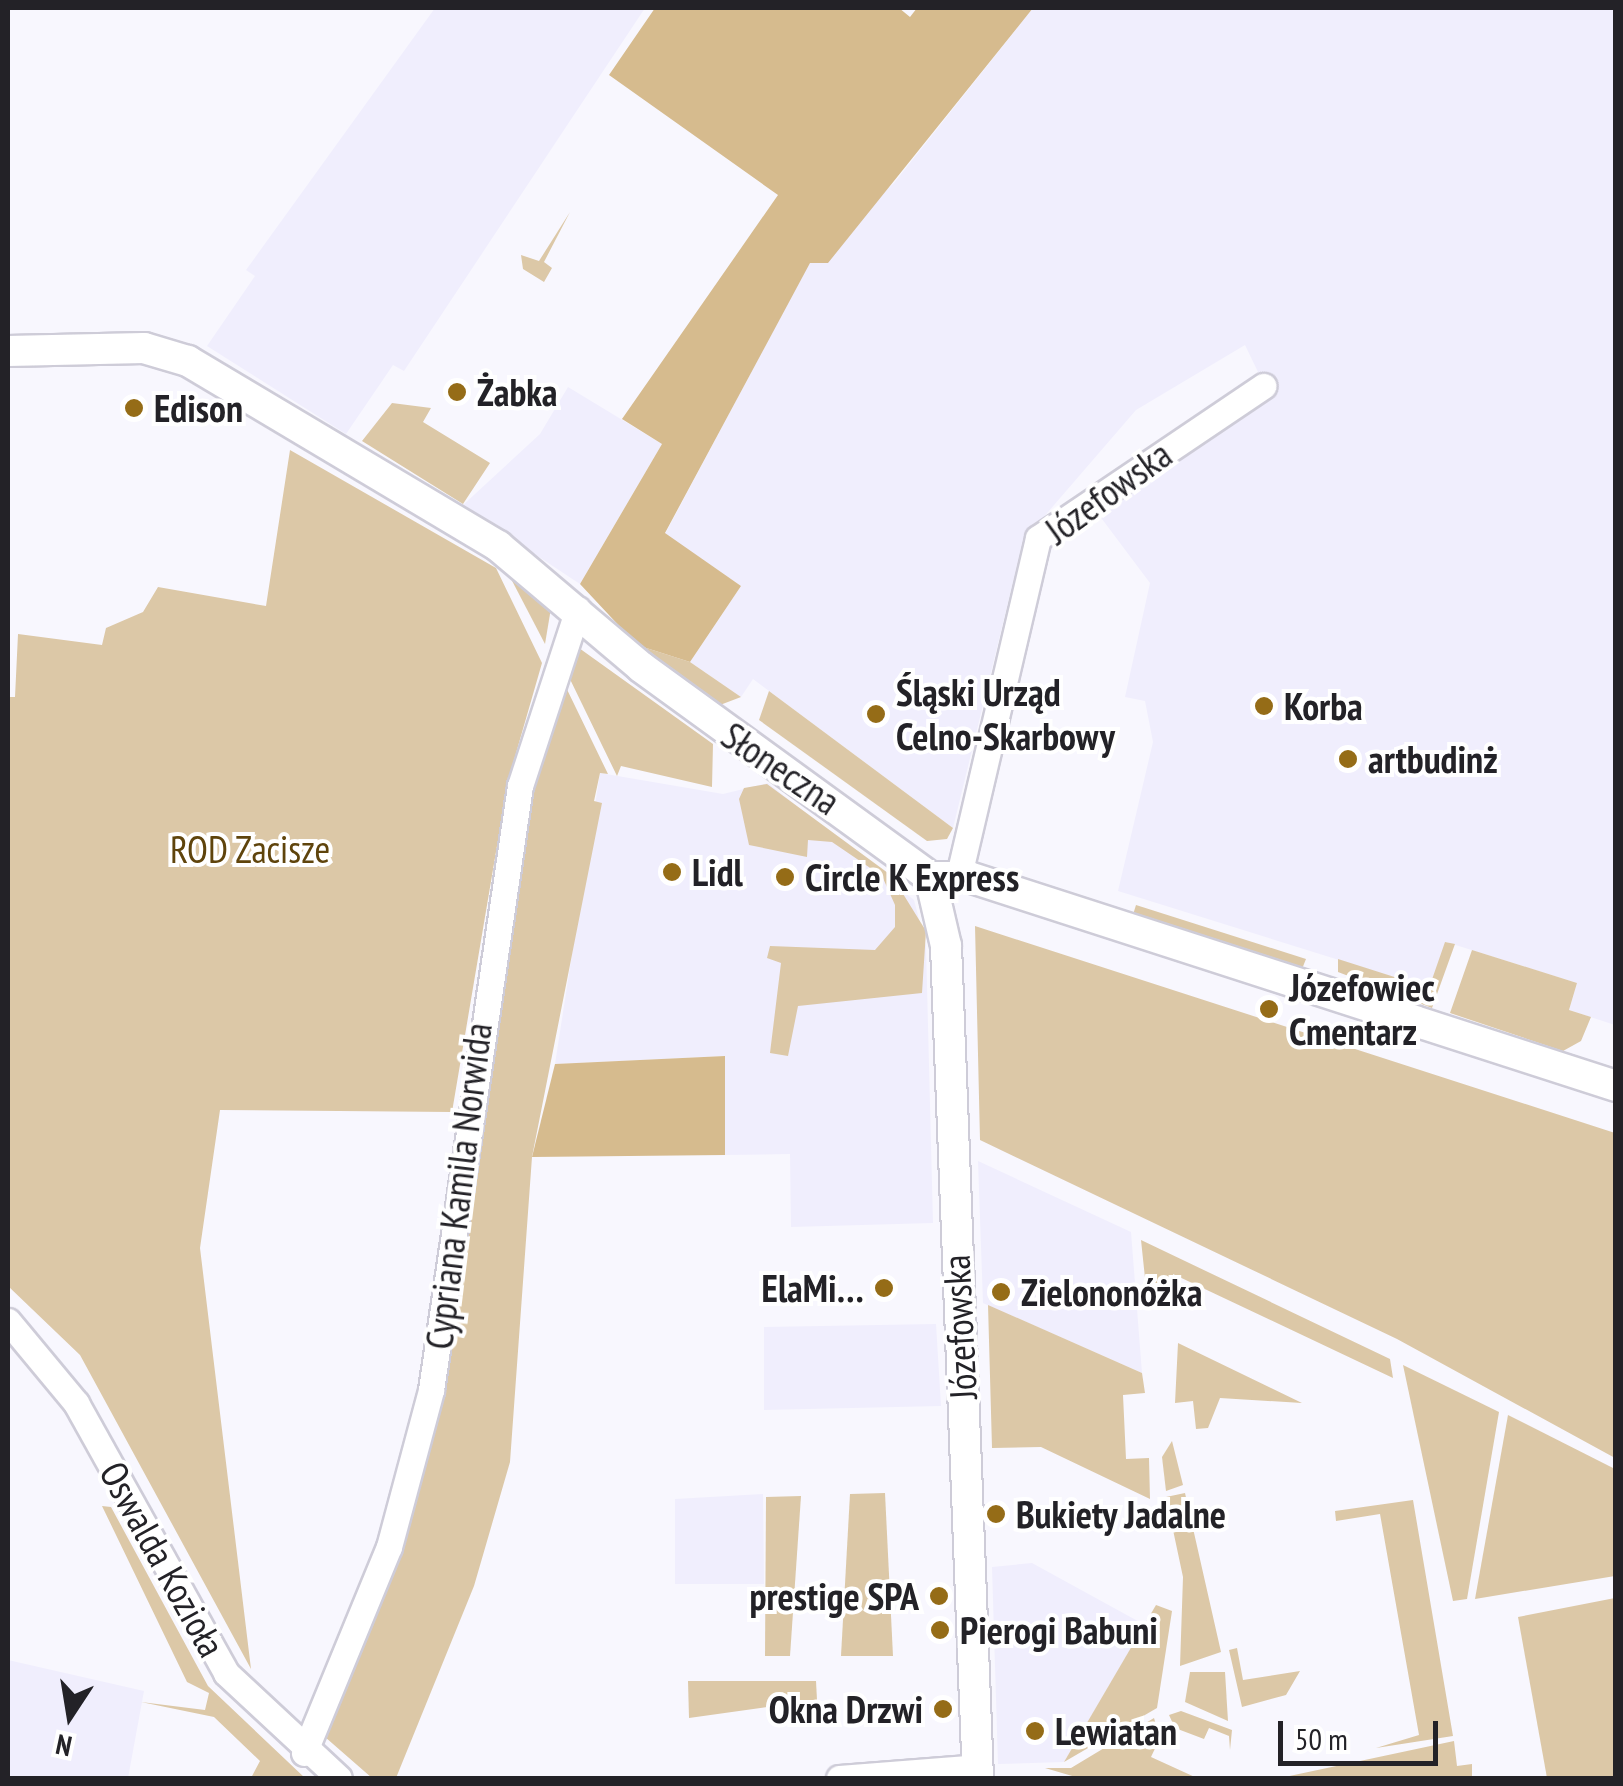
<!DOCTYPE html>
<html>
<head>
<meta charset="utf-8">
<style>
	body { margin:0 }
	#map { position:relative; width:1623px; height:1786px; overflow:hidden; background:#f8f7fe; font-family:"PT Sans Narrow",sans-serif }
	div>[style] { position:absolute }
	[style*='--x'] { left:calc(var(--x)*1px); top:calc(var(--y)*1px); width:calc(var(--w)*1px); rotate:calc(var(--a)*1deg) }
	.built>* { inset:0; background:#f0eefd }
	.green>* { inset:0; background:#dcc8a7 }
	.forest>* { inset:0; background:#d6bb8e }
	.roads { filter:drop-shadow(2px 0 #ceccd8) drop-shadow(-2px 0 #ceccd8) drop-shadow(0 2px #ceccd8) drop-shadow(0 -2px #ceccd8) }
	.minor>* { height:25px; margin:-12.5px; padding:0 12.5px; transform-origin:12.5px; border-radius:12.5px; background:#fff }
	.tertiary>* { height:30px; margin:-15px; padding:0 15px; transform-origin:15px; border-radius:15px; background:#fff }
	.dots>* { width:28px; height:28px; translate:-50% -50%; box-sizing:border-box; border:5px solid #fff; border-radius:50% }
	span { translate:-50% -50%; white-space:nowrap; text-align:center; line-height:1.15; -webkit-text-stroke:8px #fff; paint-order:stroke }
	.poi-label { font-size:38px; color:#232227; font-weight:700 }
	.left { translate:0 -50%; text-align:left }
	.right { translate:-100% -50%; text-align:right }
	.street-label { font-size:38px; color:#232227 }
	.park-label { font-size:38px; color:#5f440c }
	.frame { position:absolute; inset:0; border:10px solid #232227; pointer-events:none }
	.north { position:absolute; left:20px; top:1666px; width:100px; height:100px; -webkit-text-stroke:8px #fff; paint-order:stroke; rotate:192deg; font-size:28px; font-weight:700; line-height:40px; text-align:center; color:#232227 }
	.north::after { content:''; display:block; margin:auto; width:35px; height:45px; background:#232227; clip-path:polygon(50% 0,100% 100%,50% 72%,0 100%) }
	.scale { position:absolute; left:1278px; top:1721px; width:160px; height:45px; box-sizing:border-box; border:5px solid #232227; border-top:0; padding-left:12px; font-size:30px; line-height:35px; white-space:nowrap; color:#232227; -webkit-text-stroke:8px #fff; paint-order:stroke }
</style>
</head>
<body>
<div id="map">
	<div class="built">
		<i style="clip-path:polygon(435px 8px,645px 8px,404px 371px,393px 365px,346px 434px,207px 346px,255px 276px,246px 270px)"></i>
		<i style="clip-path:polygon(1033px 8px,1615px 8px,1615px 1025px,1569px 1010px,1577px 983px,1446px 942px,1429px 988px,1118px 891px,1153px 742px,1145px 701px,1125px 697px,1150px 583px,1096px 511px,1271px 399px,1245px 345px,1136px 410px,1023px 541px,953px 828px,753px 679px,741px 697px,690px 662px,741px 586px,665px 534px,810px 262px,894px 183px)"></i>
		<i style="clip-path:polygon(568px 387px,662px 444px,580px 584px,462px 506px,540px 434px)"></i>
		<i style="clip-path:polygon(600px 773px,723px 794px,768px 783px,914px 900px,926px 946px,933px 1223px,791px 1227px,790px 1154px,725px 1155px,724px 1056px,555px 1064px)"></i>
		<i style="clip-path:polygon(978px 1161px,1131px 1232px,1142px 1373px,983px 1303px)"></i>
		<i style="clip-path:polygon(936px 1324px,941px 1406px,764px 1410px,764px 1327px)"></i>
		<i style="clip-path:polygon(763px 1494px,764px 1584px,675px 1584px,675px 1499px)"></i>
		<i style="clip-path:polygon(1032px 1563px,1145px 1625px,1064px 1762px,998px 1764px,992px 1567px)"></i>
		<i style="clip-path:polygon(8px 1660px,144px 1691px,128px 1778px,8px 1778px)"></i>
	</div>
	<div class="green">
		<i style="clip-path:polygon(570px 212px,544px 262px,552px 268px,544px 282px,523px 269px,521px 255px,539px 261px)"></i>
		<i style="clip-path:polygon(392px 403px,431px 408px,423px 422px,490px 463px,463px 504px,362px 441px)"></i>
		<i style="clip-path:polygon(290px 450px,496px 568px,542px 663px,508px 781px,452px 1112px,220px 1110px,200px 1248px,251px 1669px,80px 1355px,8px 1286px,8px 697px,15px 697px,18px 634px,102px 645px,106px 628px,143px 612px,158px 587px,266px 606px)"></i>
		<i style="clip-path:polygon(507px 571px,551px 608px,545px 644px)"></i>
		<i style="clip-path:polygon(637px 645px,690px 662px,741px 697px,720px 705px)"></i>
		<i style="clip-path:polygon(579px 648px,713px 744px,712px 787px,621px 766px,617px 776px,567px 673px)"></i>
		<i style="clip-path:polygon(560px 675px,608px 774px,600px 773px,594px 801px,602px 803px,532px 1157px,510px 1462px,474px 1586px,396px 1778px,372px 1778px,325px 1737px,397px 1552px,442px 1390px,528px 784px)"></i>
		<i style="clip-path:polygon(769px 691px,953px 828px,947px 839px,927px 841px,759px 720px)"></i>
		<i style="clip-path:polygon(767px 784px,892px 876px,926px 931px,922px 993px,798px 1006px,788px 1056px,770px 1053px,781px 963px,767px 958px,770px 946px,875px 950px,895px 927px,895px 905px,882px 876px,832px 842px,808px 840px,807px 857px,749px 845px,739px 799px,744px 788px)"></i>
		<i style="clip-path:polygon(1136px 905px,1306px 959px,1302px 969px,1132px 918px)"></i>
		<i style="clip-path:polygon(975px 926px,1615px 1133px,1615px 1458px,1397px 1339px,980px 1140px)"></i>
		<i style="clip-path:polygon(1445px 942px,1455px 944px,1432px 1008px,1338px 972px,1338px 959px,1429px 988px)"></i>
		<i style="clip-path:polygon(1472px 950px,1577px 983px,1569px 1010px,1591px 1017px,1581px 1041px,1563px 1051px,1450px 1013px)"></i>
		<i style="clip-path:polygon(1141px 1240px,1390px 1359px,1393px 1378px,1173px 1274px,1173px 1293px,1145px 1278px)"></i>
		<i style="clip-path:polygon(988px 1305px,1142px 1373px,1145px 1393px,1123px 1395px,1126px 1459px,1149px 1458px,1150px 1499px,1041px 1447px,992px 1448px)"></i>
		<i style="clip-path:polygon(1178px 1343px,1302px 1403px,1220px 1398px,1208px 1428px,1196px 1429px,1193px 1401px,1175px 1403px)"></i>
		<i style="clip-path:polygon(1403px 1365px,1499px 1412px,1467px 1599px,1453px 1601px)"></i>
		<i style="clip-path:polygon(1508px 1415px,1615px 1469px,1615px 1576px,1475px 1599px)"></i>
		<i style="clip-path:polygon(1172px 1441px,1183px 1485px,1166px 1491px,1162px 1457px)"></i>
		<i style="clip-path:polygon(885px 1493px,893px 1656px,841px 1656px,850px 1494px)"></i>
		<i style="clip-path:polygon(1185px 1493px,1221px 1652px,1180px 1666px,1183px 1577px,1166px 1497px)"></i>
		<i style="clip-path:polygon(801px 1496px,790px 1656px,765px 1656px,766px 1497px)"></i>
		<i style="clip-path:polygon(1413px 1500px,1453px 1736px,1376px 1748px,1419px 1735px,1380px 1514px,1336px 1521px,1335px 1511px)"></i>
		<i style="clip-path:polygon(102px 1506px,111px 1507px,208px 1686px,305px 1778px,251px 1778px,260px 1761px,214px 1717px,141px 1702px,205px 1710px,209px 1693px,187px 1682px)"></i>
		<i style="clip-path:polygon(1615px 1598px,1615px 1778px,1547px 1778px,1518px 1617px)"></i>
		<i style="clip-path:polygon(1156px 1605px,1172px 1611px,1157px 1708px,1064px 1762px)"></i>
		<i style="clip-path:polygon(1237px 1648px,1243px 1680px,1300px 1671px,1286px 1695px,1242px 1707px,1229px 1650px)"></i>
		<i style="clip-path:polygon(1190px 1672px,1225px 1672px,1228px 1721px,1185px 1702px)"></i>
		<i style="clip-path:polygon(688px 1681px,816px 1681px,817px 1700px,689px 1718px)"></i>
		<i style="clip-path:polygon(1181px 1711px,1232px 1730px,1230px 1750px,1229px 1736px,1209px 1728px,1204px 1739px,1175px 1728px,1169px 1715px)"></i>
		<i style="clip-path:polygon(1154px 1718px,1160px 1738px,1151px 1757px,1197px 1778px,1079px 1778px,1045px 1768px,1071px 1768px)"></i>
		<i style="clip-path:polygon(1454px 1741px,1457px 1766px,1472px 1764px,1472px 1778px,1280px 1778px)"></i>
	</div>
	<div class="forest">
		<i style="clip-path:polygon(655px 8px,899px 8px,910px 17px,917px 8px,1033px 8px,828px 263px,810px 263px,665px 533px,741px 586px,690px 662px,637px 645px,580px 584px,662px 444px,622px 419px,778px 195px,609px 75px)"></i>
		<i style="clip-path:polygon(725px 1056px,725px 1155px,532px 1157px,555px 1064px)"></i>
	</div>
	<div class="roads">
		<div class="minor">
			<i style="--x:959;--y:875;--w:346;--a:-76.8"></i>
			<i style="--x:1038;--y:538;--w:272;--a:-34"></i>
			<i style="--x:8;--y:1321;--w:107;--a:50.3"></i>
			<i style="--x:76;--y:1403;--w:309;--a:60.9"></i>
			<i style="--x:226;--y:1673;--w:154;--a:42.9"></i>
			<i style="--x:304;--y:1753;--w:223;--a:-67.6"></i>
			<i style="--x:389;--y:1547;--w:163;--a:-75"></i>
			<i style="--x:431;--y:1390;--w:611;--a:-81.62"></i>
			<i style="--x:520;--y:786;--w:186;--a:-71.9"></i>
			<i style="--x:839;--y:1778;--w:139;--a:-4.5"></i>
		</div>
		<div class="tertiary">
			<i style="--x:8;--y:351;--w:136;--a:-1.3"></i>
			<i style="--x:144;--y:348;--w:46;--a:16.5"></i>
			<i style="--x:188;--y:361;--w:361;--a:30.8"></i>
			<i style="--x:498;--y:546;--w:187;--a:40.2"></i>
			<i style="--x:641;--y:667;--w:357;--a:36"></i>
			<i style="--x:930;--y:877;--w:39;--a:0"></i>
			<i style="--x:969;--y:877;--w:680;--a:17.9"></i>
			<i style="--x:930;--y:877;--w:71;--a:76.9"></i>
			<i style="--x:946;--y:946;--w:833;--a:87.8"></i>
		</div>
	</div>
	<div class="dots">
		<i style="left:457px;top:392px;background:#956c17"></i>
		<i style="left:134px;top:408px;background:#956c17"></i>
		<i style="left:1264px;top:706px;background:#956c17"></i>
		<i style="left:876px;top:714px;background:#956c17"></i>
		<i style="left:1348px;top:759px;background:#956c17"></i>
		<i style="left:672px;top:872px;background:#956c17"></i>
		<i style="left:785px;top:877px;background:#956c17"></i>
		<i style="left:1269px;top:1009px;background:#956c17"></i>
		<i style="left:884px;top:1288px;background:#956c17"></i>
		<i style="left:1001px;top:1292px;background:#956c17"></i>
		<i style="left:996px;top:1514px;background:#956c17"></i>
		<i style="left:939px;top:1596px;background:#956c17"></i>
		<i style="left:940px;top:1630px;background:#956c17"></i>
		<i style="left:943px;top:1709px;background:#956c17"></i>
		<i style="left:1035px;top:1731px;background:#956c17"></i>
	</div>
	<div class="poi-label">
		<span class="left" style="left:477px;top:392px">Żabka</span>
		<span class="left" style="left:154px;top:408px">Edison</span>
		<span class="left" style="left:896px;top:714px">Śląski Urząd<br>Celno-Skarbowy</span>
		<span class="left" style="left:1284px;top:706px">Korba</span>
		<span class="left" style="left:1368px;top:759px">artbudinż</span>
		<span class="left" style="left:692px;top:872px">Lidl</span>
		<span class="left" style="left:805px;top:877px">Circle K Express</span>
		<span class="left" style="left:1289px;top:1009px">Józefowiec<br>Cmentarz</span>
		<span class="right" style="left:864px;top:1288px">ElaMi…</span>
		<span class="left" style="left:1021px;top:1292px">Zielononóżka</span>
		<span class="left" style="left:1016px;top:1514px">Bukiety Jadalne</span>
		<span class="right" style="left:919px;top:1596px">prestige SPA</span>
		<span class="left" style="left:960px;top:1630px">Pierogi Babuni</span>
		<span class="right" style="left:923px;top:1709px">Okna Drzwi</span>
		<span class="left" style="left:1055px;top:1731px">Lewiatan</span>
	</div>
	<div class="street-label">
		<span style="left:1108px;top:492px;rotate:-36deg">Józefowska</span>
		<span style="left:781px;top:768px;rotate:34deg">Słoneczna</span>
		<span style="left:458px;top:1186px;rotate:-83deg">Cypriana Kamila Norwida</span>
		<span style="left:959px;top:1327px;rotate:-93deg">Józefowska</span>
		<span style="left:163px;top:1559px;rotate:61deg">Oswalda Kozioła</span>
	</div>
	<div class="park-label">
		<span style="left:250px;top:849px">ROD Zacisze</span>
	</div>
	<div class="frame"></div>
	<div class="north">N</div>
	<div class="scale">50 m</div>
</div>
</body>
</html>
